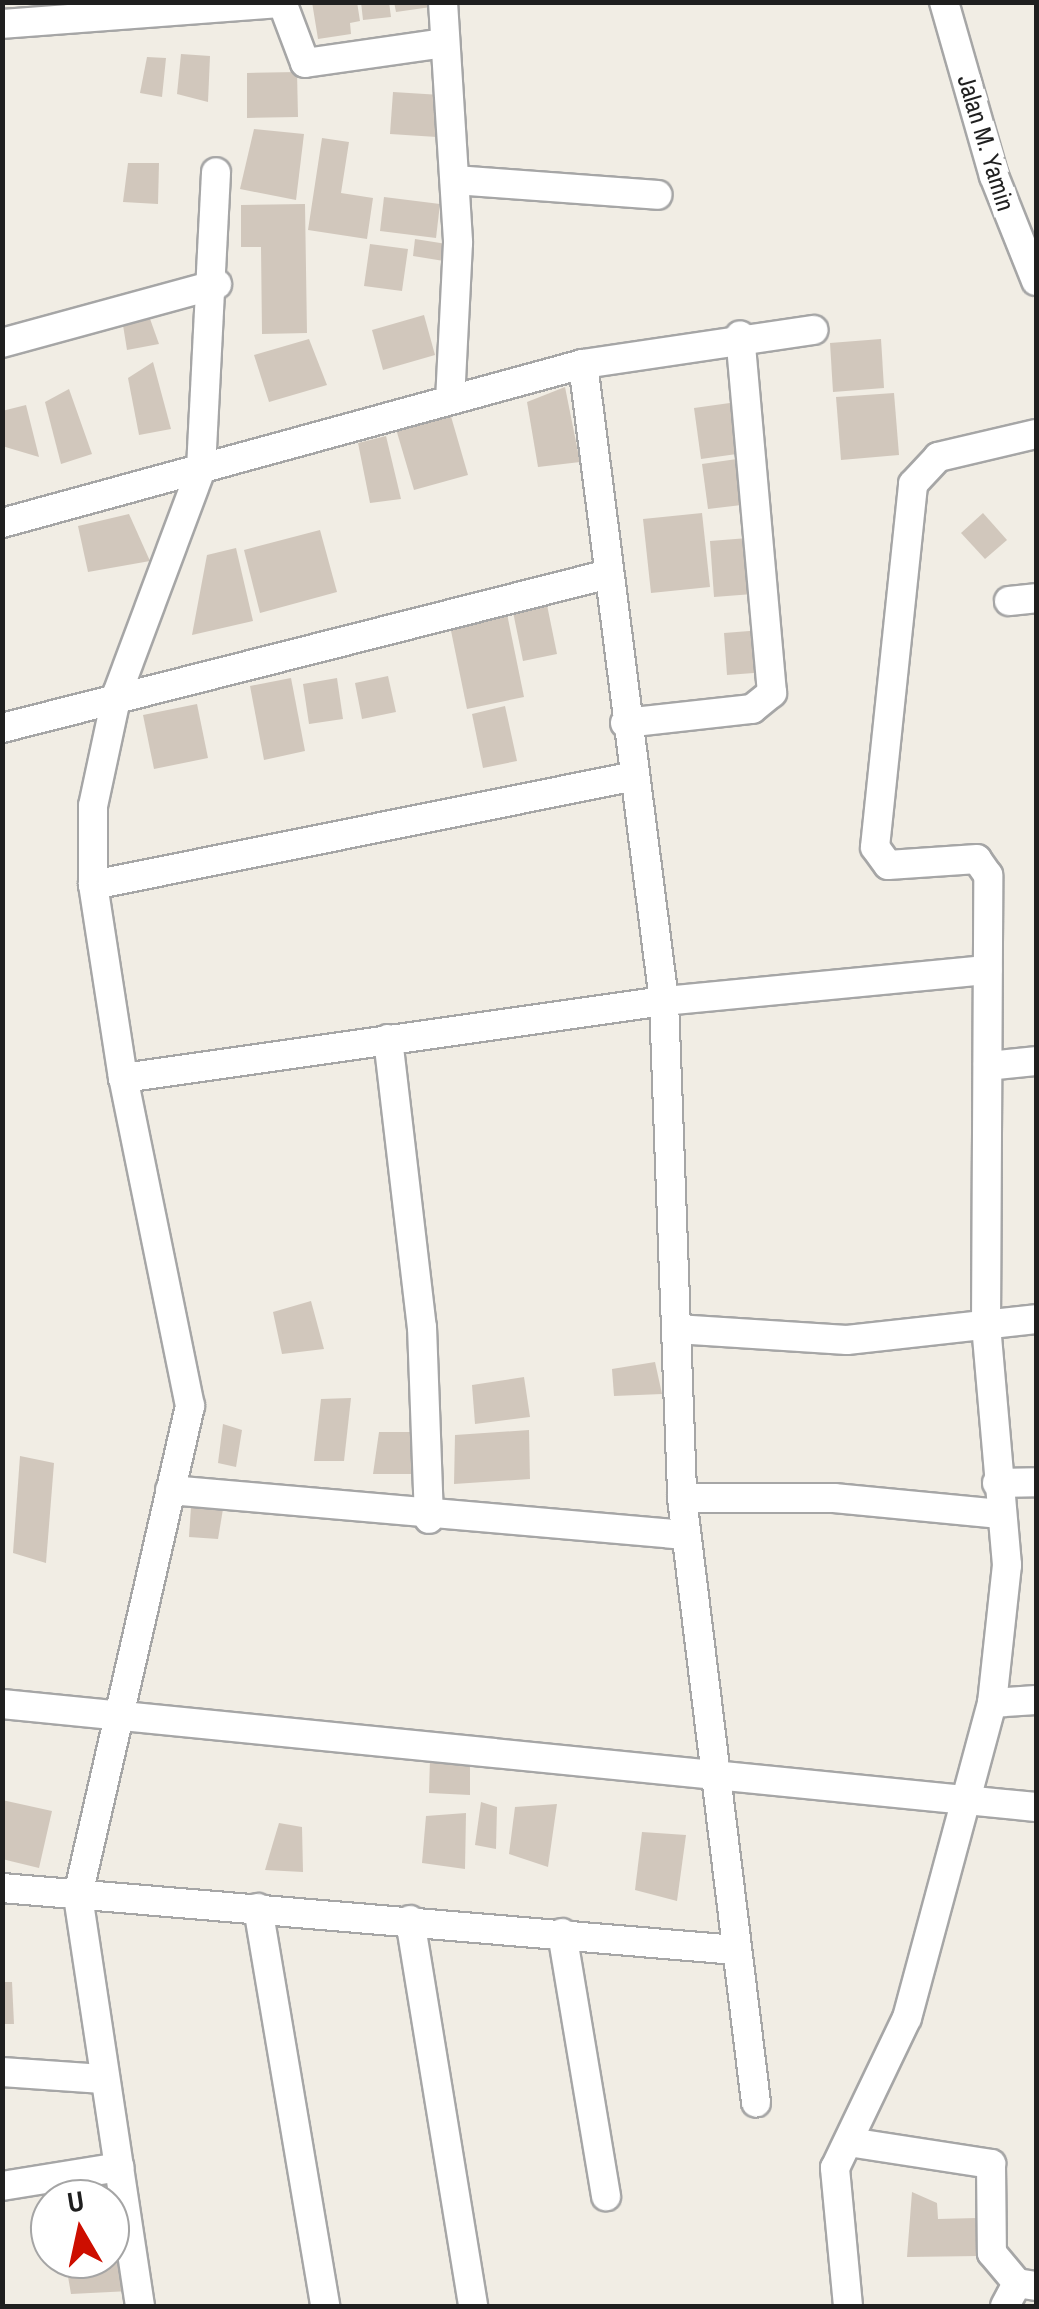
<!DOCTYPE html>
<html>
<head>
<meta charset="utf-8">
<style>
	body { margin:0 }
	#map { position:relative; width:1039px; height:2309px; overflow:hidden; background:#f1ede4; font-family:"Archivo Narrow",sans-serif }
	div>[style] { position:absolute }
	[style*='--x'] { left:calc(var(--x)*1px); top:calc(var(--y)*1px); width:calc(var(--w)*1px); rotate:calc(var(--a)*1deg) }
	.building>* { inset:0; background:#d1c7bc }
	.roads { filter:drop-shadow(2px 0 #a6a6a6) drop-shadow(-2px 0 #a6a6a6) drop-shadow(0 2px #a6a6a6) drop-shadow(0 -2px #a6a6a6) }
	.minor>* { height:28px; margin:-14px; padding:0 14px; transform-origin:14px; border-radius:14px; background:#fff }
	span { translate:-50% -50%; white-space:nowrap; text-align:center; line-height:1.15; -webkit-text-stroke:10px #fff; paint-order:stroke }
	.street-label { font-size:25px; color:#1f1f1f }
	.frame { position:absolute; inset:0; border:5px solid #1f1f1f; pointer-events:none }
	.north { position:absolute; left:30px; top:2179px; width:100px; height:100px; box-sizing:border-box; background:#fff; border:2px solid #a5a5a5; border-radius:50%; rotate:351deg; font-size:28px; font-weight:700; line-height:40px; text-align:center; color:#1f1f1f }
	.north::after { content:''; display:block; margin:auto; width:35px; height:45px; background:#cd0e00; clip-path:polygon(50% 0,100% 100%,50% 72%,0 100%) }
</style>
</head>
<body>
<div id="map">
	<div class="building">
		<i style="clip-path:polygon(312px 2px,357px 2px,360px 21px,350px 23px,351px 34px,318px 39px)"></i>
		<i style="clip-path:polygon(361px 2px,389px 2px,391px 17px,363px 20px)"></i>
		<i style="clip-path:polygon(394px 2px,430px 2px,431px 7px,396px 12px)"></i>
		<i style="clip-path:polygon(181px 54px,210px 56px,208px 102px,177px 94px)"></i>
		<i style="clip-path:polygon(147px 57px,166px 58px,162px 97px,140px 93px)"></i>
		<i style="clip-path:polygon(297px 72px,298px 117px,247px 118px,247px 73px)"></i>
		<i style="clip-path:polygon(393px 92px,441px 95px,437px 137px,390px 134px)"></i>
		<i style="clip-path:polygon(254px 129px,304px 134px,296px 200px,240px 189px)"></i>
		<i style="clip-path:polygon(322px 138px,349px 142px,341px 193px,373px 198px,367px 239px,308px 230px)"></i>
		<i style="clip-path:polygon(128px 163px,159px 163px,158px 204px,123px 202px)"></i>
		<i style="clip-path:polygon(384px 197px,440px 204px,436px 238px,380px 231px)"></i>
		<i style="clip-path:polygon(305px 204px,307px 333px,262px 334px,261px 247px,241px 247px,241px 205px)"></i>
		<i style="clip-path:polygon(415px 239px,453px 245px,450px 262px,413px 256px)"></i>
		<i style="clip-path:polygon(370px 244px,408px 249px,402px 291px,364px 286px)"></i>
		<i style="clip-path:polygon(424px 315px,435px 355px,383px 370px,372px 330px)"></i>
		<i style="clip-path:polygon(149px 316px,159px 344px,127px 350px,123px 325px)"></i>
		<i style="clip-path:polygon(309px 339px,327px 385px,269px 402px,254px 355px)"></i>
		<i style="clip-path:polygon(881px 339px,884px 388px,833px 392px,830px 343px)"></i>
		<i style="clip-path:polygon(153px 362px,171px 429px,139px 435px,128px 378px)"></i>
		<i style="clip-path:polygon(565px 387px,580px 462px,538px 467px,527px 402px)"></i>
		<i style="clip-path:polygon(69px 389px,92px 454px,61px 464px,45px 402px)"></i>
		<i style="clip-path:polygon(894px 393px,899px 455px,841px 460px,836px 397px)"></i>
		<i style="clip-path:polygon(737px 402px,744px 453px,701px 459px,694px 408px)"></i>
		<i style="clip-path:polygon(26px 405px,39px 457px,2px 446px,2px 411px)"></i>
		<i style="clip-path:polygon(450px 413px,468px 475px,414px 490px,396px 429px)"></i>
		<i style="clip-path:polygon(386px 436px,401px 499px,370px 503px,358px 443px)"></i>
		<i style="clip-path:polygon(744px 458px,750px 504px,708px 509px,702px 464px)"></i>
		<i style="clip-path:polygon(702px 513px,710px 587px,651px 593px,643px 519px)"></i>
		<i style="clip-path:polygon(983px 513px,1007px 540px,985px 559px,961px 533px)"></i>
		<i style="clip-path:polygon(129px 514px,150px 561px,88px 572px,78px 526px)"></i>
		<i style="clip-path:polygon(320px 530px,337px 592px,260px 613px,244px 550px)"></i>
		<i style="clip-path:polygon(748px 538px,753px 594px,714px 597px,710px 541px)"></i>
		<i style="clip-path:polygon(236px 548px,253px 621px,192px 635px,207px 555px)"></i>
		<i style="clip-path:polygon(546px 600px,557px 654px,523px 661px,512px 607px)"></i>
		<i style="clip-path:polygon(506px 609px,524px 697px,467px 709px,449px 621px)"></i>
		<i style="clip-path:polygon(762px 630px,766px 672px,727px 675px,724px 633px)"></i>
		<i style="clip-path:polygon(388px 676px,396px 712px,362px 719px,355px 683px)"></i>
		<i style="clip-path:polygon(291px 678px,305px 751px,264px 760px,250px 686px)"></i>
		<i style="clip-path:polygon(337px 678px,343px 719px,309px 724px,303px 684px)"></i>
		<i style="clip-path:polygon(197px 704px,208px 758px,154px 769px,143px 715px)"></i>
		<i style="clip-path:polygon(505px 706px,517px 761px,483px 768px,472px 714px)"></i>
		<i style="clip-path:polygon(311px 1301px,324px 1349px,282px 1354px,273px 1312px)"></i>
		<i style="clip-path:polygon(655px 1362px,662px 1394px,614px 1396px,612px 1369px)"></i>
		<i style="clip-path:polygon(524px 1377px,530px 1417px,475px 1424px,472px 1385px)"></i>
		<i style="clip-path:polygon(351px 1398px,344px 1461px,314px 1461px,321px 1399px)"></i>
		<i style="clip-path:polygon(223px 1424px,242px 1430px,236px 1467px,218px 1463px)"></i>
		<i style="clip-path:polygon(529px 1430px,530px 1479px,454px 1484px,455px 1435px)"></i>
		<i style="clip-path:polygon(379px 1432px,413px 1432px,416px 1474px,373px 1474px)"></i>
		<i style="clip-path:polygon(20px 1456px,54px 1463px,46px 1563px,13px 1553px)"></i>
		<i style="clip-path:polygon(191px 1507px,223px 1509px,218px 1539px,189px 1537px)"></i>
		<i style="clip-path:polygon(430px 1759px,470px 1765px,470px 1795px,429px 1793px)"></i>
		<i style="clip-path:polygon(2px 1800px,52px 1811px,39px 1868px,2px 1859px)"></i>
		<i style="clip-path:polygon(481px 1802px,497px 1807px,496px 1849px,475px 1845px)"></i>
		<i style="clip-path:polygon(557px 1804px,548px 1867px,509px 1854px,515px 1807px)"></i>
		<i style="clip-path:polygon(466px 1813px,465px 1869px,422px 1863px,426px 1816px)"></i>
		<i style="clip-path:polygon(279px 1823px,302px 1827px,303px 1872px,265px 1870px)"></i>
		<i style="clip-path:polygon(642px 1832px,686px 1835px,677px 1901px,635px 1890px)"></i>
		<i style="clip-path:polygon(2px 1982px,12px 1982px,14px 2024px,2px 2024px)"></i>
		<i style="clip-path:polygon(912px 2192px,937px 2203px,938px 2219px,977px 2218px,979px 2256px,907px 2257px)"></i>
		<i style="clip-path:polygon(119px 2245px,130px 2291px,71px 2294px,65px 2259px,110px 2259px)"></i>
	</div>
	<div class="roads">
		<div class="minor">
			<i style="--x:282;--y:2;--w:65;--a:69.3"></i>
			<i style="--x:305;--y:63;--w:140;--a:-8.2"></i>
			<i style="--x:443;--y:2;--w:241;--a:86.4"></i>
			<i style="--x:458;--y:243;--w:156;--a:92.9"></i>
			<i style="--x:944;--y:2;--w:181;--a:74"></i>
			<i style="--x:994;--y:176;--w:113;--a:68.2"></i>
			<i style="--x:2;--y:24;--w:281;--a:-4.3"></i>
			<i style="--x:455;--y:180;--w:203;--a:4.2"></i>
			<i style="--x:2;--y:343;--w:223;--a:-15.3"></i>
			<i style="--x:583;--y:364;--w:642;--a:82.75"></i>
			<i style="--x:664;--y:1001;--w:497;--a:87.9"></i>
			<i style="--x:682;--y:1498;--w:609;--a:83.02"></i>
			<i style="--x:2;--y:523;--w:602;--a:-15.31"></i>
			<i style="--x:583;--y:364;--w:233;--a:-8.4"></i>
			<i style="--x:1009;--y:601;--w:27;--a:-6"></i>
			<i style="--x:625;--y:723;--w:128;--a:-6.3"></i>
			<i style="--x:752;--y:709;--w:26;--a:-39"></i>
			<i style="--x:772;--y:693;--w:359;--a:-95.1"></i>
			<i style="--x:2;--y:728;--w:626;--a:-14.24"></i>
			<i style="--x:93;--y:885;--w:553;--a:-11.37"></i>
			<i style="--x:388;--y:1039;--w:290;--a:83.3"></i>
			<i style="--x:422;--y:1327;--w:192;--a:87.9"></i>
			<i style="--x:988;--y:1066;--w:48;--a:-5.9"></i>
			<i style="--x:123;--y:1078;--w:546;--a:-8.1"></i>
			<i style="--x:664;--y:1001;--w:325;--a:-5.5"></i>
			<i style="--x:676;--y:1329;--w:171;--a:3.7"></i>
			<i style="--x:847;--y:1340;--w:190;--a:-6.3"></i>
			<i style="--x:997;--y:1483;--w:39;--a:-1"></i>
			<i style="--x:170;--y:1490;--w:517;--a:4.99"></i>
			<i style="--x:682;--y:1498;--w:152;--a:0"></i>
			<i style="--x:834;--y:1498;--w:167;--a:5.5"></i>
			<i style="--x:992;--y:1703;--w:44;--a:-3.9"></i>
			<i style="--x:2;--y:1704;--w:1039;--a:5.69"></i>
			<i style="--x:2;--y:1888;--w:737;--a:4.83"></i>
			<i style="--x:258;--y:1908;--w:404;--a:80.4"></i>
			<i style="--x:410;--y:1920;--w:391;--a:80.7"></i>
			<i style="--x:562;--y:1933;--w:267;--a:80.5"></i>
			<i style="--x:2;--y:2072;--w:101;--a:4"></i>
			<i style="--x:849;--y:2142;--w:144;--a:8.8"></i>
			<i style="--x:991;--y:2164;--w:89;--a:89.4"></i>
			<i style="--x:992;--y:2253;--w:39;--a:50"></i>
			<i style="--x:1017;--y:2283;--w:19;--a:9"></i>
			<i style="--x:2;--y:2186;--w:119;--a:-9.2"></i>
			<i style="--x:140;--y:2306;--w:416;--a:-98.6"></i>
			<i style="--x:78;--y:1895;--w:502;--a:-77.1"></i>
			<i style="--x:190;--y:1406;--w:335;--a:-101.5"></i>
			<i style="--x:123;--y:1078;--w:195;--a:-98.8"></i>
			<i style="--x:93;--y:885;--w:79;--a:-90"></i>
			<i style="--x:93;--y:806;--w:115;--a:-77.9"></i>
			<i style="--x:117;--y:694;--w:240;--a:-69.5"></i>
			<i style="--x:201;--y:469;--w:297;--a:-87.1"></i>
			<i style="--x:848;--y:2306;--w:139;--a:-95.4"></i>
			<i style="--x:835;--y:2168;--w:166;--a:-64.4"></i>
			<i style="--x:907;--y:2018;--w:326;--a:-74.9"></i>
			<i style="--x:992;--y:1703;--w:139;--a:-83.8"></i>
			<i style="--x:1007;--y:1565;--w:241;--a:-95"></i>
			<i style="--x:986;--y:1325;--w:450;--a:-89.7"></i>
			<i style="--x:988;--y:875;--w:19;--a:-125"></i>
			<i style="--x:977;--y:859;--w:89;--a:176.1"></i>
			<i style="--x:888;--y:865;--w:22;--a:-126"></i>
			<i style="--x:875;--y:847;--w:365;--a:-84"></i>
			<i style="--x:913;--y:484;--w:37;--a:-47"></i>
			<i style="--x:938;--y:457;--w:101;--a:-13.2"></i>
			<i style="--x:1005;--y:2306;--w:26;--a:-62"></i>
		</div>
	</div>
	<div class="street-label">
		<span style="left:986px;top:143px;rotate:73deg">Jalan M. Yamin</span>
	</div>
	<div class="frame"></div>
	<div class="north">U</div>
</div>
</body>
</html>
